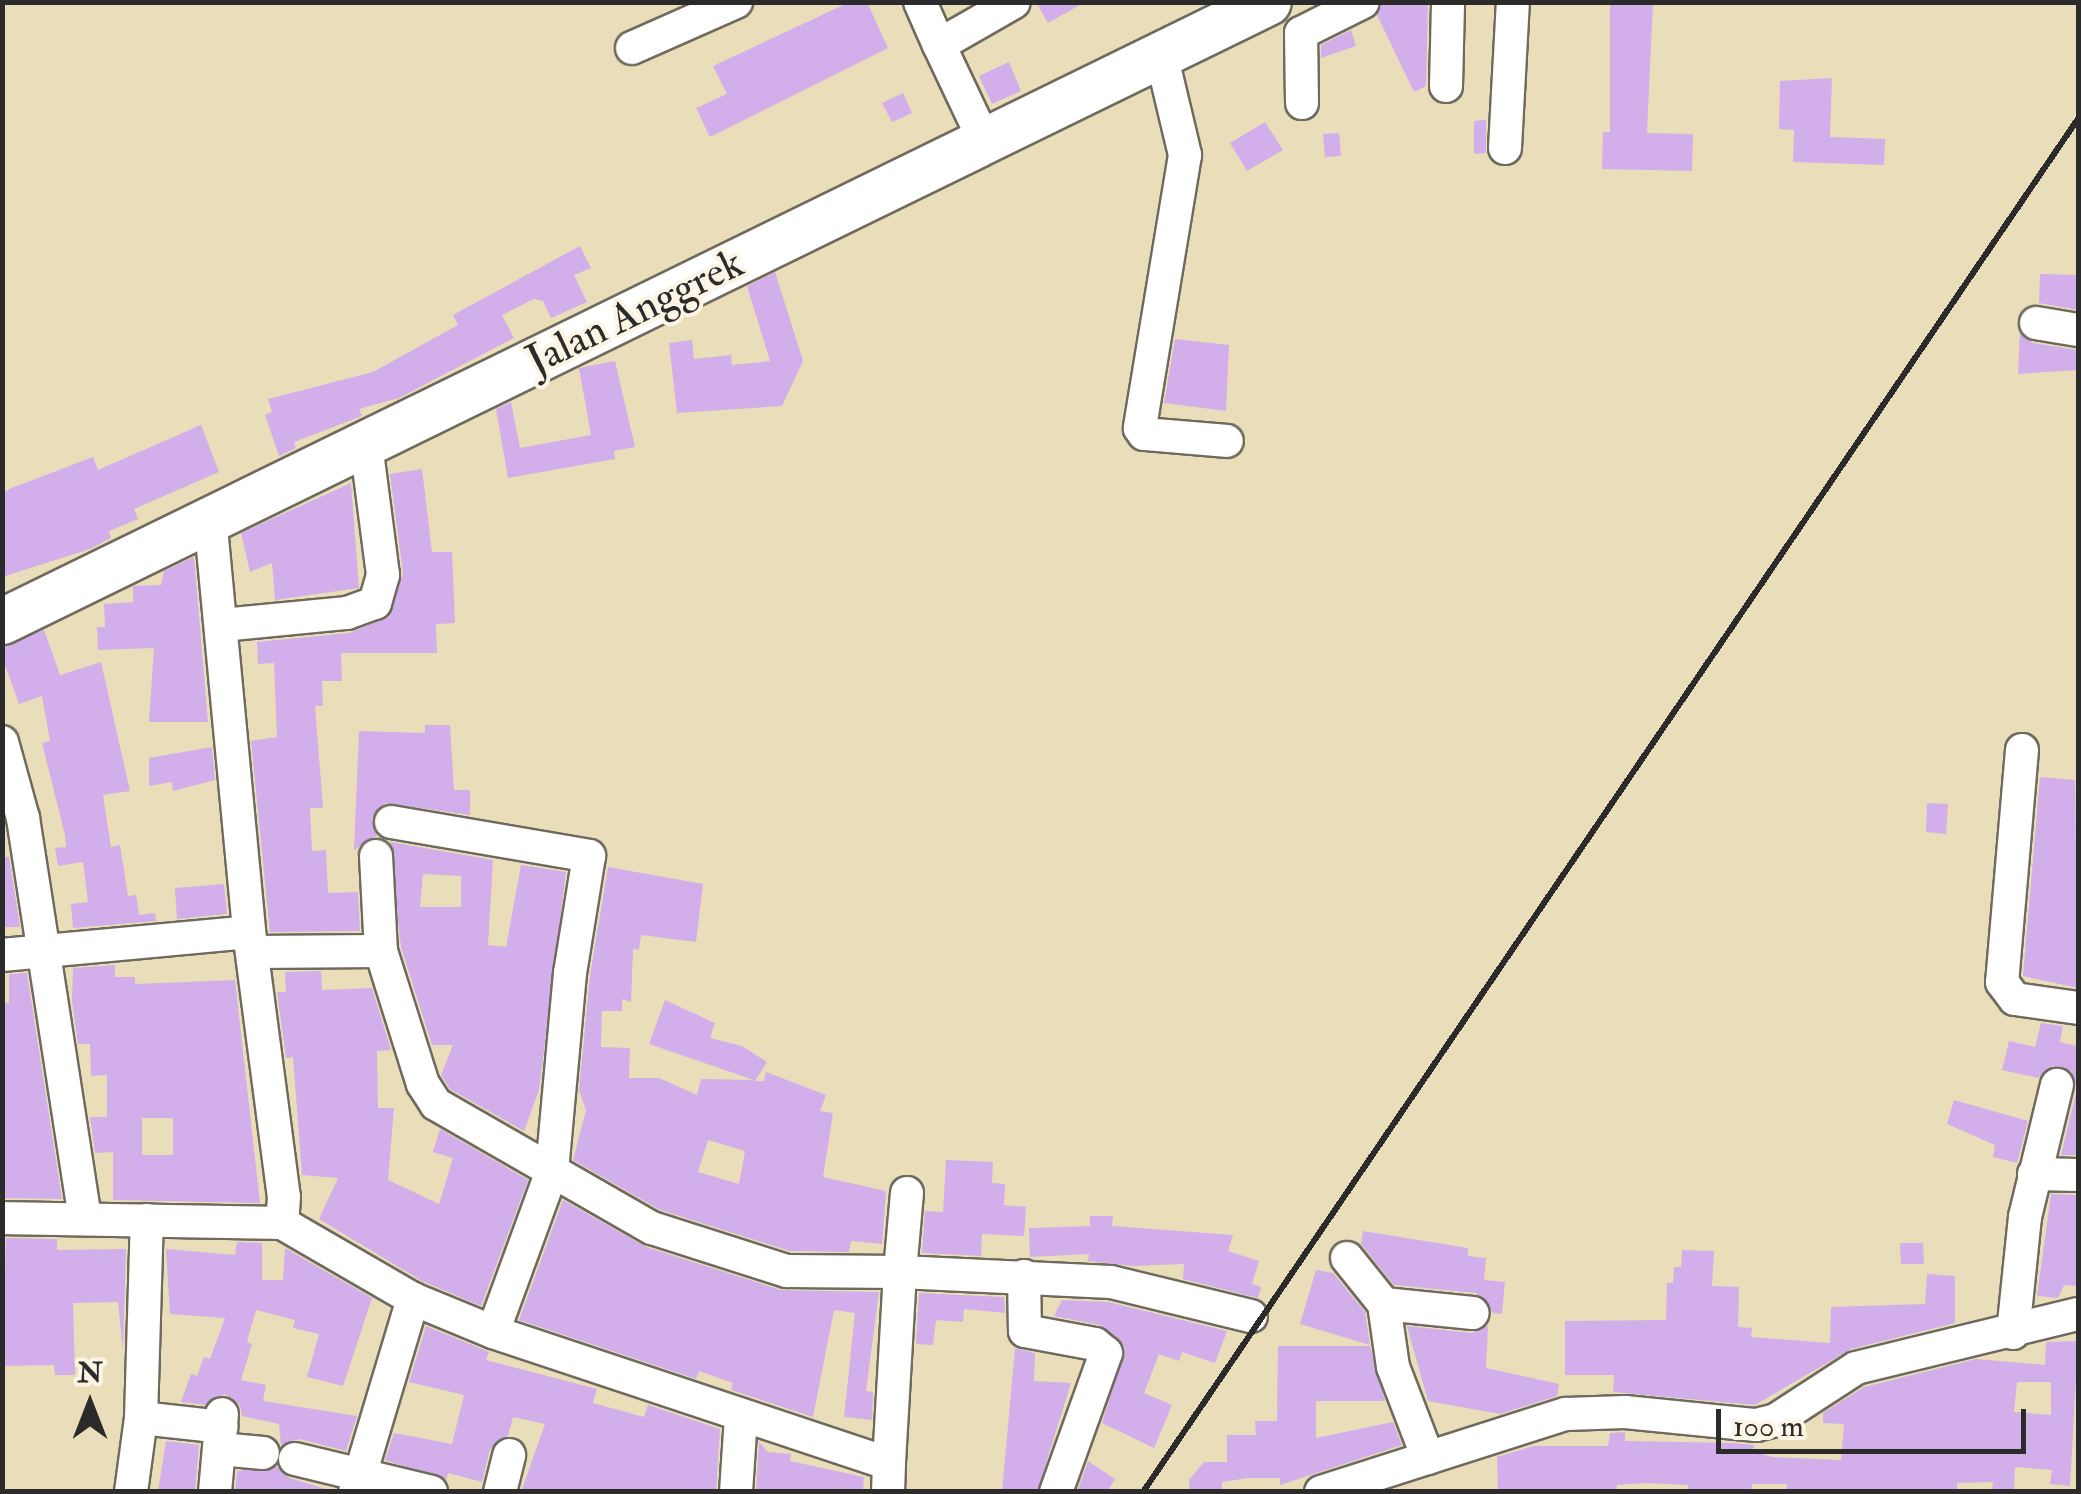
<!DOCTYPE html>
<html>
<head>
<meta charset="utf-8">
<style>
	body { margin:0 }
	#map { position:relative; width:2081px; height:1494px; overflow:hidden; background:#e9deb9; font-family:"IM FELL Double Pica",serif }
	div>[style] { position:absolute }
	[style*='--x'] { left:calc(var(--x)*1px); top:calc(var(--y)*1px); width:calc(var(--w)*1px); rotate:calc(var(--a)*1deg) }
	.building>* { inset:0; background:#d2aeea }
	.roads { filter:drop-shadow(2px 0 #6e6a5d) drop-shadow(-2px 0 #6e6a5d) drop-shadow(0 2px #6e6a5d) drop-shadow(0 -2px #6e6a5d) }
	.minor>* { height:32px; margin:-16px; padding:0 16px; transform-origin:16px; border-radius:16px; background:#fff }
	.highway>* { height:45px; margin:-22.5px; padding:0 22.5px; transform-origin:22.5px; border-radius:22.5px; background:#fff }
	.rail>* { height:6px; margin:-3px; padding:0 3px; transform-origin:3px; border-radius:3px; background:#2b2b2b }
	span { translate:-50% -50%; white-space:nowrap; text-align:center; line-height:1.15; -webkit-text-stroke:8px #fcf5e5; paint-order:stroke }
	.street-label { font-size:42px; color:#2b2b2b }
	.frame { position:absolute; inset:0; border:5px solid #2b2b2b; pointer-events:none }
	.north { position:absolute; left:40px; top:1354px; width:100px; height:100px; -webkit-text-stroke:8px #fcf5e5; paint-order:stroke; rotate:0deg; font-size:28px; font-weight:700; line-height:40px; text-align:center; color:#2b2b2b }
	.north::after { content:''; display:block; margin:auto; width:35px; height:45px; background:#2b2b2b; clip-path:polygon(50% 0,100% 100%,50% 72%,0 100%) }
	.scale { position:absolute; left:1716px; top:1409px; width:310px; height:45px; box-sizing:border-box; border:5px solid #2b2b2b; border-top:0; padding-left:12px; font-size:30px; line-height:35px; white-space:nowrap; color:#2b2b2b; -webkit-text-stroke:8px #fcf5e5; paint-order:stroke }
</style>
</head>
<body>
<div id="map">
	<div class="building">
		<i style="clip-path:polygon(850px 2px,867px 2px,888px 48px,710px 137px,696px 108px,727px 94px,713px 66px)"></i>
		<i style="clip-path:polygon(1036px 2px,1085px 2px,1048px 23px)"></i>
		<i style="clip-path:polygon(1383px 2px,1428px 2px,1426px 86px,1414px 92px,1377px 15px)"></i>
		<i style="clip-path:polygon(1610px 2px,1653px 2px,1647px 133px,1693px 134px,1692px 171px,1602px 169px,1603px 132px,1610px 132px)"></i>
		<i style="clip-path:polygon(1351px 30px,1356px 46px,1321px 58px,1321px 45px)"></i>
		<i style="clip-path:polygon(1009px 62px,1021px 91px,992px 104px,979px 76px)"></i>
		<i style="clip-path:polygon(1832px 78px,1830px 137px,1885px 139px,1884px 165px,1793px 162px,1794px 130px,1779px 129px,1780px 81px)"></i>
		<i style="clip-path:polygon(903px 93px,912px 113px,892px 122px,882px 103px)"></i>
		<i style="clip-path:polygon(1486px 120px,1486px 153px,1474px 154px,1474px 121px)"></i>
		<i style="clip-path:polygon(1265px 122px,1283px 150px,1247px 171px,1230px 143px)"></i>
		<i style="clip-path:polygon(1339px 133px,1341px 156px,1325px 157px,1323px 134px)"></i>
		<i style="clip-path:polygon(580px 246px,591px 268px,574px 275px,587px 302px,551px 318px,543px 301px,534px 299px,502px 315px,514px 338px,399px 398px,359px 409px,362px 416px,294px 442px,296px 448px,279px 456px,265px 415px,272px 412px,268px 399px,373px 372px,458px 325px,453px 315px)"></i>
		<i style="clip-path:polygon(775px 272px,803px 361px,782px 406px,677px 413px,669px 343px,692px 340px,694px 359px,731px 355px,732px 365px,770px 361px,747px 286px)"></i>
		<i style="clip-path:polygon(2040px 274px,2078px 275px,2078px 310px,2039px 303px)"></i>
		<i style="clip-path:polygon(2020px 333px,2033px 343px,2078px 350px,2078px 370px,2018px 374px)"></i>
		<i style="clip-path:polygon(1175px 339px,1229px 345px,1226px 411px,1164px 403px)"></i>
		<i style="clip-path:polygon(615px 361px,635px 447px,614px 451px,615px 459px,508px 478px,496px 409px,511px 402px,520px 448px,591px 435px,579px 368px)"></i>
		<i style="clip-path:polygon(201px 425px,219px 472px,134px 509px,138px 519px,109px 531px,111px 538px,90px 549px,2px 577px,2px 495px,9px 489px,93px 457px,98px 470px)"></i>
		<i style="clip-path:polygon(422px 469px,432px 552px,452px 552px,455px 623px,436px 624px,437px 653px,341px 653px,342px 681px,322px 681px,323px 706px,315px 706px,323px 808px,310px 808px,312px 851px,326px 850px,328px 893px,358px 892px,360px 931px,270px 932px,251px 741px,277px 737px,274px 663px,258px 664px,257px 642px,349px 633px,389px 617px,403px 573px,390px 474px)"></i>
		<i style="clip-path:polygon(351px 483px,359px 588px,275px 600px,272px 563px,250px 572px,241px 533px)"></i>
		<i style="clip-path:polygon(194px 557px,208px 722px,149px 722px,154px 648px,98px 650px,97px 627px,105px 627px,104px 604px,133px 602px,133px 586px,161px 585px,164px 571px)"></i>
		<i style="clip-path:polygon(44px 630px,60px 675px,101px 662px,130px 791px,103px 795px,111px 847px,120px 845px,128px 896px,136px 895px,139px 915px,155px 913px,156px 921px,73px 928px,71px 904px,88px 902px,83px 862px,58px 866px,55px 848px,66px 847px,65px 835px,42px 743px,50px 741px,42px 696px,19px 704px,2px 657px,2px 647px)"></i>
		<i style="clip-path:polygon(425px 725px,450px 725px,454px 790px,470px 790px,470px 815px,385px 803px,372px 818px,377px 836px,354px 850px,359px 731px,425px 733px)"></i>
		<i style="clip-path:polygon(212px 747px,215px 780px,173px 791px,172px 782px,149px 786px,149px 758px)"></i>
		<i style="clip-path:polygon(2040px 777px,2075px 780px,2078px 988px,2023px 976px)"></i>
		<i style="clip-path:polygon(1927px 803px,1948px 804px,1946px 834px,1926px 832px)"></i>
		<i style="clip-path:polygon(evenodd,390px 842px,493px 860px,488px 945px,506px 947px,521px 865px,566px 872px,539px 1090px,524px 1131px,450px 1089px,441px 1075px,453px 1045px,432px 1045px,401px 947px,390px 842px,423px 874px,461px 876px,461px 907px,420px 907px,423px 874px)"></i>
		<i style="clip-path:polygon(2px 857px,9px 857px,20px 927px,2px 927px)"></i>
		<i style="clip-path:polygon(evenodd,608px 867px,703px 884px,696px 942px,641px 935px,639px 950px,633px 949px,631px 1002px,622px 999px,622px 1011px,602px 1011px,601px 1047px,630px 1048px,629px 1078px,659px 1078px,697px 1095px,701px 1079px,754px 1080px,649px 1044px,665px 1000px,715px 1023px,710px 1038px,742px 1046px,767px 1062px,755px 1081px,764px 1081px,766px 1072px,826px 1095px,820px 1111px,833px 1113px,823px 1177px,886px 1191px,882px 1244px,851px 1241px,849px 1252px,790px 1251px,660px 1210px,573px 1160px,586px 1110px,579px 1090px,590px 976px,608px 867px,708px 1140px,745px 1151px,739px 1184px,698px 1172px,708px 1140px)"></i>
		<i style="clip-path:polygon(224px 884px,227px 914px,177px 919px,175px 888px)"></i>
		<i style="clip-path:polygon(evenodd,115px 965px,115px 977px,135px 977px,135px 984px,235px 980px,260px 1203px,113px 1200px,113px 1152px,95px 1153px,90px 1117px,107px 1117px,107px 1075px,91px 1076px,90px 1044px,78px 1044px,72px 1001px,73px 968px,115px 965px,142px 1118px,173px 1118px,173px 1155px,142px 1155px,142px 1118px)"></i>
		<i style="clip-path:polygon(321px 971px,322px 990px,372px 988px,391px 1050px,377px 1051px,378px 1108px,394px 1108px,388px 1180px,439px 1204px,453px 1158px,433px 1152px,440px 1129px,528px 1180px,481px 1306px,422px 1281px,319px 1219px,338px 1178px,302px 1175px,293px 1057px,286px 1058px,277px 992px,286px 992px,285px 972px)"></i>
		<i style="clip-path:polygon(27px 973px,62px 1199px,2px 1198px,2px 1003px,9px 1003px,9px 974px)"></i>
		<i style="clip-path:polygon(2041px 1023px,2063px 1026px,2060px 1042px,2078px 1046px,2078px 1155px,2061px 1155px,2077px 1089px,2071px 1071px,2052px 1066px,2038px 1078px,2002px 1070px,2009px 1041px,2035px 1047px)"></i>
		<i style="clip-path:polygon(1954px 1100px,2028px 1121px,2017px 1163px,1993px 1157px,1995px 1145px,1947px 1124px)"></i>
		<i style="clip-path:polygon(946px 1160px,993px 1162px,992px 1183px,1005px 1184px,1004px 1205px,1026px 1207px,1024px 1236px,982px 1234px,981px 1256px,922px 1253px,925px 1211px,943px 1212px)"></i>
		<i style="clip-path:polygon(2051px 1194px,2078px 1195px,2078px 1286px,2064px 1285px,2058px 1298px,2037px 1296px)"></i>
		<i style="clip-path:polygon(563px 1200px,646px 1247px,781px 1290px,879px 1292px,866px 1391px,873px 1392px,872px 1420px,844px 1417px,855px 1313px,834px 1310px,813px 1417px,731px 1390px,733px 1383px,699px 1371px,696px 1379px,519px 1320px)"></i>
		<i style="clip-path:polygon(1090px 1216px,1113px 1216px,1112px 1226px,1233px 1235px,1228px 1251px,1259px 1261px,1252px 1284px,1261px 1287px,1258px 1298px,1183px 1279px,1184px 1264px,1132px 1266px,1088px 1261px,1089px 1254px,1030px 1257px,1029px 1228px,1090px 1226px)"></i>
		<i style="clip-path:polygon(1363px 1231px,1468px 1248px,1468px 1256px,1486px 1258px,1484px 1280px,1505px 1282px,1502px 1314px,1493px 1313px,1476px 1293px,1394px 1285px,1361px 1244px)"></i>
		<i style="clip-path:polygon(6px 1238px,57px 1239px,57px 1250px,126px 1249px,123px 1351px,118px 1302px,73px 1303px,75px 1375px,55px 1375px,54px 1365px,2px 1366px)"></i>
		<i style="clip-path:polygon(237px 1242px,262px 1243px,262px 1280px,283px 1280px,285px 1248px,372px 1298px,343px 1386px,307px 1377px,319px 1334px,293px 1328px,295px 1320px,256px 1310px,247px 1342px,252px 1344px,241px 1380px,266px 1385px,263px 1401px,357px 1416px,346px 1451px,299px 1439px,281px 1445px,279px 1424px,242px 1416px,240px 1405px,225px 1394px,205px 1405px,181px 1402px,191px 1374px,197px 1376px,204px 1357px,210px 1359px,225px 1318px,170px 1314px,166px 1249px,235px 1255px)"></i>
		<i style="clip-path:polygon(1900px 1243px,1923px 1243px,1924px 1264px,1901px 1264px)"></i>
		<i style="clip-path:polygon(1682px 1250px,1714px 1251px,1712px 1286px,1739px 1287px,1738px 1327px,1752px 1328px,1751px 1337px,1830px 1343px,1831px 1307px,1925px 1304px,1927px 1274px,1955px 1276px,1955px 1323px,1851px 1349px,1755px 1405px,1613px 1392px,1614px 1375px,1565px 1375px,1565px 1321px,1666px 1320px,1667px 1283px,1673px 1283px,1674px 1267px,1681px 1267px)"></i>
		<i style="clip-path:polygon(1316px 1270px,1333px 1273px,1365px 1312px,1370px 1345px,1300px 1324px)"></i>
		<i style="clip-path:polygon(919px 1293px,1004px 1297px,1005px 1313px,964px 1309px,963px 1322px,936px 1320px,933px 1345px,916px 1344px)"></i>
		<i style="clip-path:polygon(1062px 1300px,1108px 1302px,1227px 1331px,1215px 1363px,1182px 1352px,1179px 1361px,1159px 1354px,1144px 1393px,1172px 1405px,1154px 1448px,1102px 1423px,1125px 1347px,1100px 1325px,1054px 1316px)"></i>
		<i style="clip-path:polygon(426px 1326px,489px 1352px,486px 1360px,597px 1389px,593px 1403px,644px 1417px,648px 1405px,720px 1429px,716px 1492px,521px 1492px,545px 1424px,513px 1417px,508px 1436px,490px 1449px,482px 1482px,448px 1473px,446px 1480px,385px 1460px,394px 1433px,452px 1444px,464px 1395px,409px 1382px)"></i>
		<i style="clip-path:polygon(1407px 1326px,1471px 1333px,1488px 1326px,1486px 1368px,1559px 1384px,1557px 1396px,1500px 1414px,1428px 1401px)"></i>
		<i style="clip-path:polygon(evenodd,2078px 1341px,2070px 1486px,2050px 1484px,2052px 1470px,2015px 1467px,2014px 1490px,1992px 1490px,1993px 1482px,1957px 1483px,1957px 1491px,1786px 1492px,1787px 1484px,1752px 1484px,1751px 1492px,1688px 1492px,1688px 1485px,1644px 1483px,1617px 1485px,1616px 1492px,1498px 1492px,1497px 1457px,1533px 1446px,1608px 1446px,1610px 1433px,1625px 1432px,1625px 1441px,1732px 1443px,1754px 1445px,1753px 1451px,1772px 1457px,1841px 1460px,1844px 1424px,1823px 1423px,1823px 1413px,1864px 1387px,1976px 1359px,2045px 1365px,2046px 1342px,2078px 1341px,2017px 1382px,2051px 1382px,2051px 1415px,2014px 1412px,2017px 1382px)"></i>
		<i style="clip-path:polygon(1278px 1346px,1370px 1346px,1385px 1401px,1316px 1401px,1316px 1438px,1393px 1422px,1402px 1445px,1280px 1485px,1280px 1478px,1248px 1478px,1222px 1482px,1222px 1492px,1190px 1492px,1189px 1480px,1204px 1462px,1227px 1462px,1227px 1435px,1256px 1435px,1255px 1421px,1277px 1421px)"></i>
		<i style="clip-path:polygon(1015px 1348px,1035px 1353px,1034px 1381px,1071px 1383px,1037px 1492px,1002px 1492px)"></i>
		<i style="clip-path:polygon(166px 1441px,199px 1445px,195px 1492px,158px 1492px)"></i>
		<i style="clip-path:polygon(759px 1442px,768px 1452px,791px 1454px,790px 1461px,864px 1477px,863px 1490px,756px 1492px)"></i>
		<i style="clip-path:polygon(1088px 1461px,1115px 1479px,1107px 1492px,1077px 1492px)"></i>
		<i style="clip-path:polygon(277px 1467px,289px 1478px,336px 1492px,235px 1492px,237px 1471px)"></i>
	</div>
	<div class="roads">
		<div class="minor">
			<i style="--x:920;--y:2;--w:47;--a:66.2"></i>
			<i style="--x:632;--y:48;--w:114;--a:-23.9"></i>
			<i style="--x:1161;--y:54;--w:104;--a:76.6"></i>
			<i style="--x:1185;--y:155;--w:277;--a:99.4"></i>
			<i style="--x:1140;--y:428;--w:7;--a:56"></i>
			<i style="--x:1144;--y:434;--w:83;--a:4.8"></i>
			<i style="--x:1446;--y:86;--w:84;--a:-88.6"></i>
			<i style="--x:1302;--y:103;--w:70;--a:-90.8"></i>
			<i style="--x:1301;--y:33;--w:69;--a:-26.6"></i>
			<i style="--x:984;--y:140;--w:105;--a:-115.3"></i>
			<i style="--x:939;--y:45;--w:86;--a:-29.8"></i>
			<i style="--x:1505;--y:148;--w:146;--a:-86.9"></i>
			<i style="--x:2036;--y:323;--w:43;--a:9.5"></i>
			<i style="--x:210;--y:517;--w:417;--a:84.6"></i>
			<i style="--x:249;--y:932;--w:267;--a:82.5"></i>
			<i style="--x:284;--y:1197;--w:26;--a:94"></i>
			<i style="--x:222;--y:625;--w:126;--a:-5.5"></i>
			<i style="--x:347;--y:613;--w:30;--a:-20"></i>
			<i style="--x:375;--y:603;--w:29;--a:-74"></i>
			<i style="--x:383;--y:575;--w:132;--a:-97.4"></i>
			<i style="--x:2;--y:742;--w:79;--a:74.6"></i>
			<i style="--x:23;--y:818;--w:405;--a:81.2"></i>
			<i style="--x:2022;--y:750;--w:233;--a:94.9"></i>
			<i style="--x:2002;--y:982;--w:21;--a:53"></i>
			<i style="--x:2015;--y:999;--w:64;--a:8.1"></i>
			<i style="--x:391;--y:822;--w:201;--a:9.7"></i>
			<i style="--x:589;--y:856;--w:119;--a:99.2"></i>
			<i style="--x:570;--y:973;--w:199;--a:95.2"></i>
			<i style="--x:552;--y:1171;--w:171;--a:110.1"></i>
			<i style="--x:376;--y:856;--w:95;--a:87"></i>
			<i style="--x:252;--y:952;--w:129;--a:-0.4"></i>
			<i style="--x:381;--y:951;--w:139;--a:72.5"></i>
			<i style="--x:423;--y:1084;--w:24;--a:57"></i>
			<i style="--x:436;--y:1104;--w:249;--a:29.9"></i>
			<i style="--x:652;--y:1228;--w:142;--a:17.7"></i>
			<i style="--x:787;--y:1271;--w:113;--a:0.5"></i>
			<i style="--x:900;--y:1272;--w:192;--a:93.3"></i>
			<i style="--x:2;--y:955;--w:248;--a:-5.3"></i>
			<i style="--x:2034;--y:1174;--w:44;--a:1.3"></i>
			<i style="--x:907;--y:1193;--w:79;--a:95.1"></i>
			<i style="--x:900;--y:1272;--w:211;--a:2.7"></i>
			<i style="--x:1111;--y:1282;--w:144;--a:13.7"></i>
			<i style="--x:2;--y:1218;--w:280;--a:1"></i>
			<i style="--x:282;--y:1223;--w:151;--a:30.1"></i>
			<i style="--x:413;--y:1299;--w:87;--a:22.4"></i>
			<i style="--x:493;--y:1332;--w:417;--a:18.4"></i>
			<i style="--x:889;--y:1464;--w:28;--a:92"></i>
			<i style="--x:1347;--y:1258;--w:59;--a:51.2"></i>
			<i style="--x:1024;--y:1276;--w:55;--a:89"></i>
			<i style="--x:1025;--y:1331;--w:71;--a:10.5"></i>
			<i style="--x:1095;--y:1344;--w:14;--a:39"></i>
			<i style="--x:1106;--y:1353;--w:148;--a:109.8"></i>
			<i style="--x:2013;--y:1333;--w:117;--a:-84.1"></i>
			<i style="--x:2025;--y:1217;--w:136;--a:-76.4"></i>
			<i style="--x:141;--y:1418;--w:81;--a:6.3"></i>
			<i style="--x:220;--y:1449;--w:43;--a:5.3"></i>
			<i style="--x:1428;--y:1458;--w:97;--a:-111"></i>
			<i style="--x:1393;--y:1367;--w:64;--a:-98.1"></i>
			<i style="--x:1384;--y:1304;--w:89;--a:5.8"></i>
			<i style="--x:295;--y:1459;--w:140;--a:13.6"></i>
			<i style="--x:131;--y:1492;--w:75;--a:-82.3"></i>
			<i style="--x:141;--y:1418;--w:198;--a:-88.3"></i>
			<i style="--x:215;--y:1492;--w:78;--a:-84.9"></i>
			<i style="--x:355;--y:1492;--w:202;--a:-73.3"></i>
			<i style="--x:500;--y:1492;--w:38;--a:-76"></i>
			<i style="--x:736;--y:1492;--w:75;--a:-86.2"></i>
			<i style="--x:1321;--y:1492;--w:257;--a:-17.7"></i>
			<i style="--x:1566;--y:1414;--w:59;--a:-1.9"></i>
			<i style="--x:1625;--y:1412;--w:132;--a:5.7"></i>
			<i style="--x:1756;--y:1425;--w:21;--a:-14"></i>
			<i style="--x:1776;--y:1420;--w:95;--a:-33"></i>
			<i style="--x:1856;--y:1368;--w:228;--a:-13.7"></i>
		</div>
		<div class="highway">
			<i style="--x:2;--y:621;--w:1409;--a:-26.06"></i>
		</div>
	</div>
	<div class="rail">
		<i style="--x:1143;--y:1492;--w:1661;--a:-55.75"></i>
	</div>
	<div class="street-label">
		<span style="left:635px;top:312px;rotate:-26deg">Jalan Anggrek</span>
	</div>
	<div class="frame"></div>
	<div class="north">N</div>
	<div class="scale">100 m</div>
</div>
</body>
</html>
